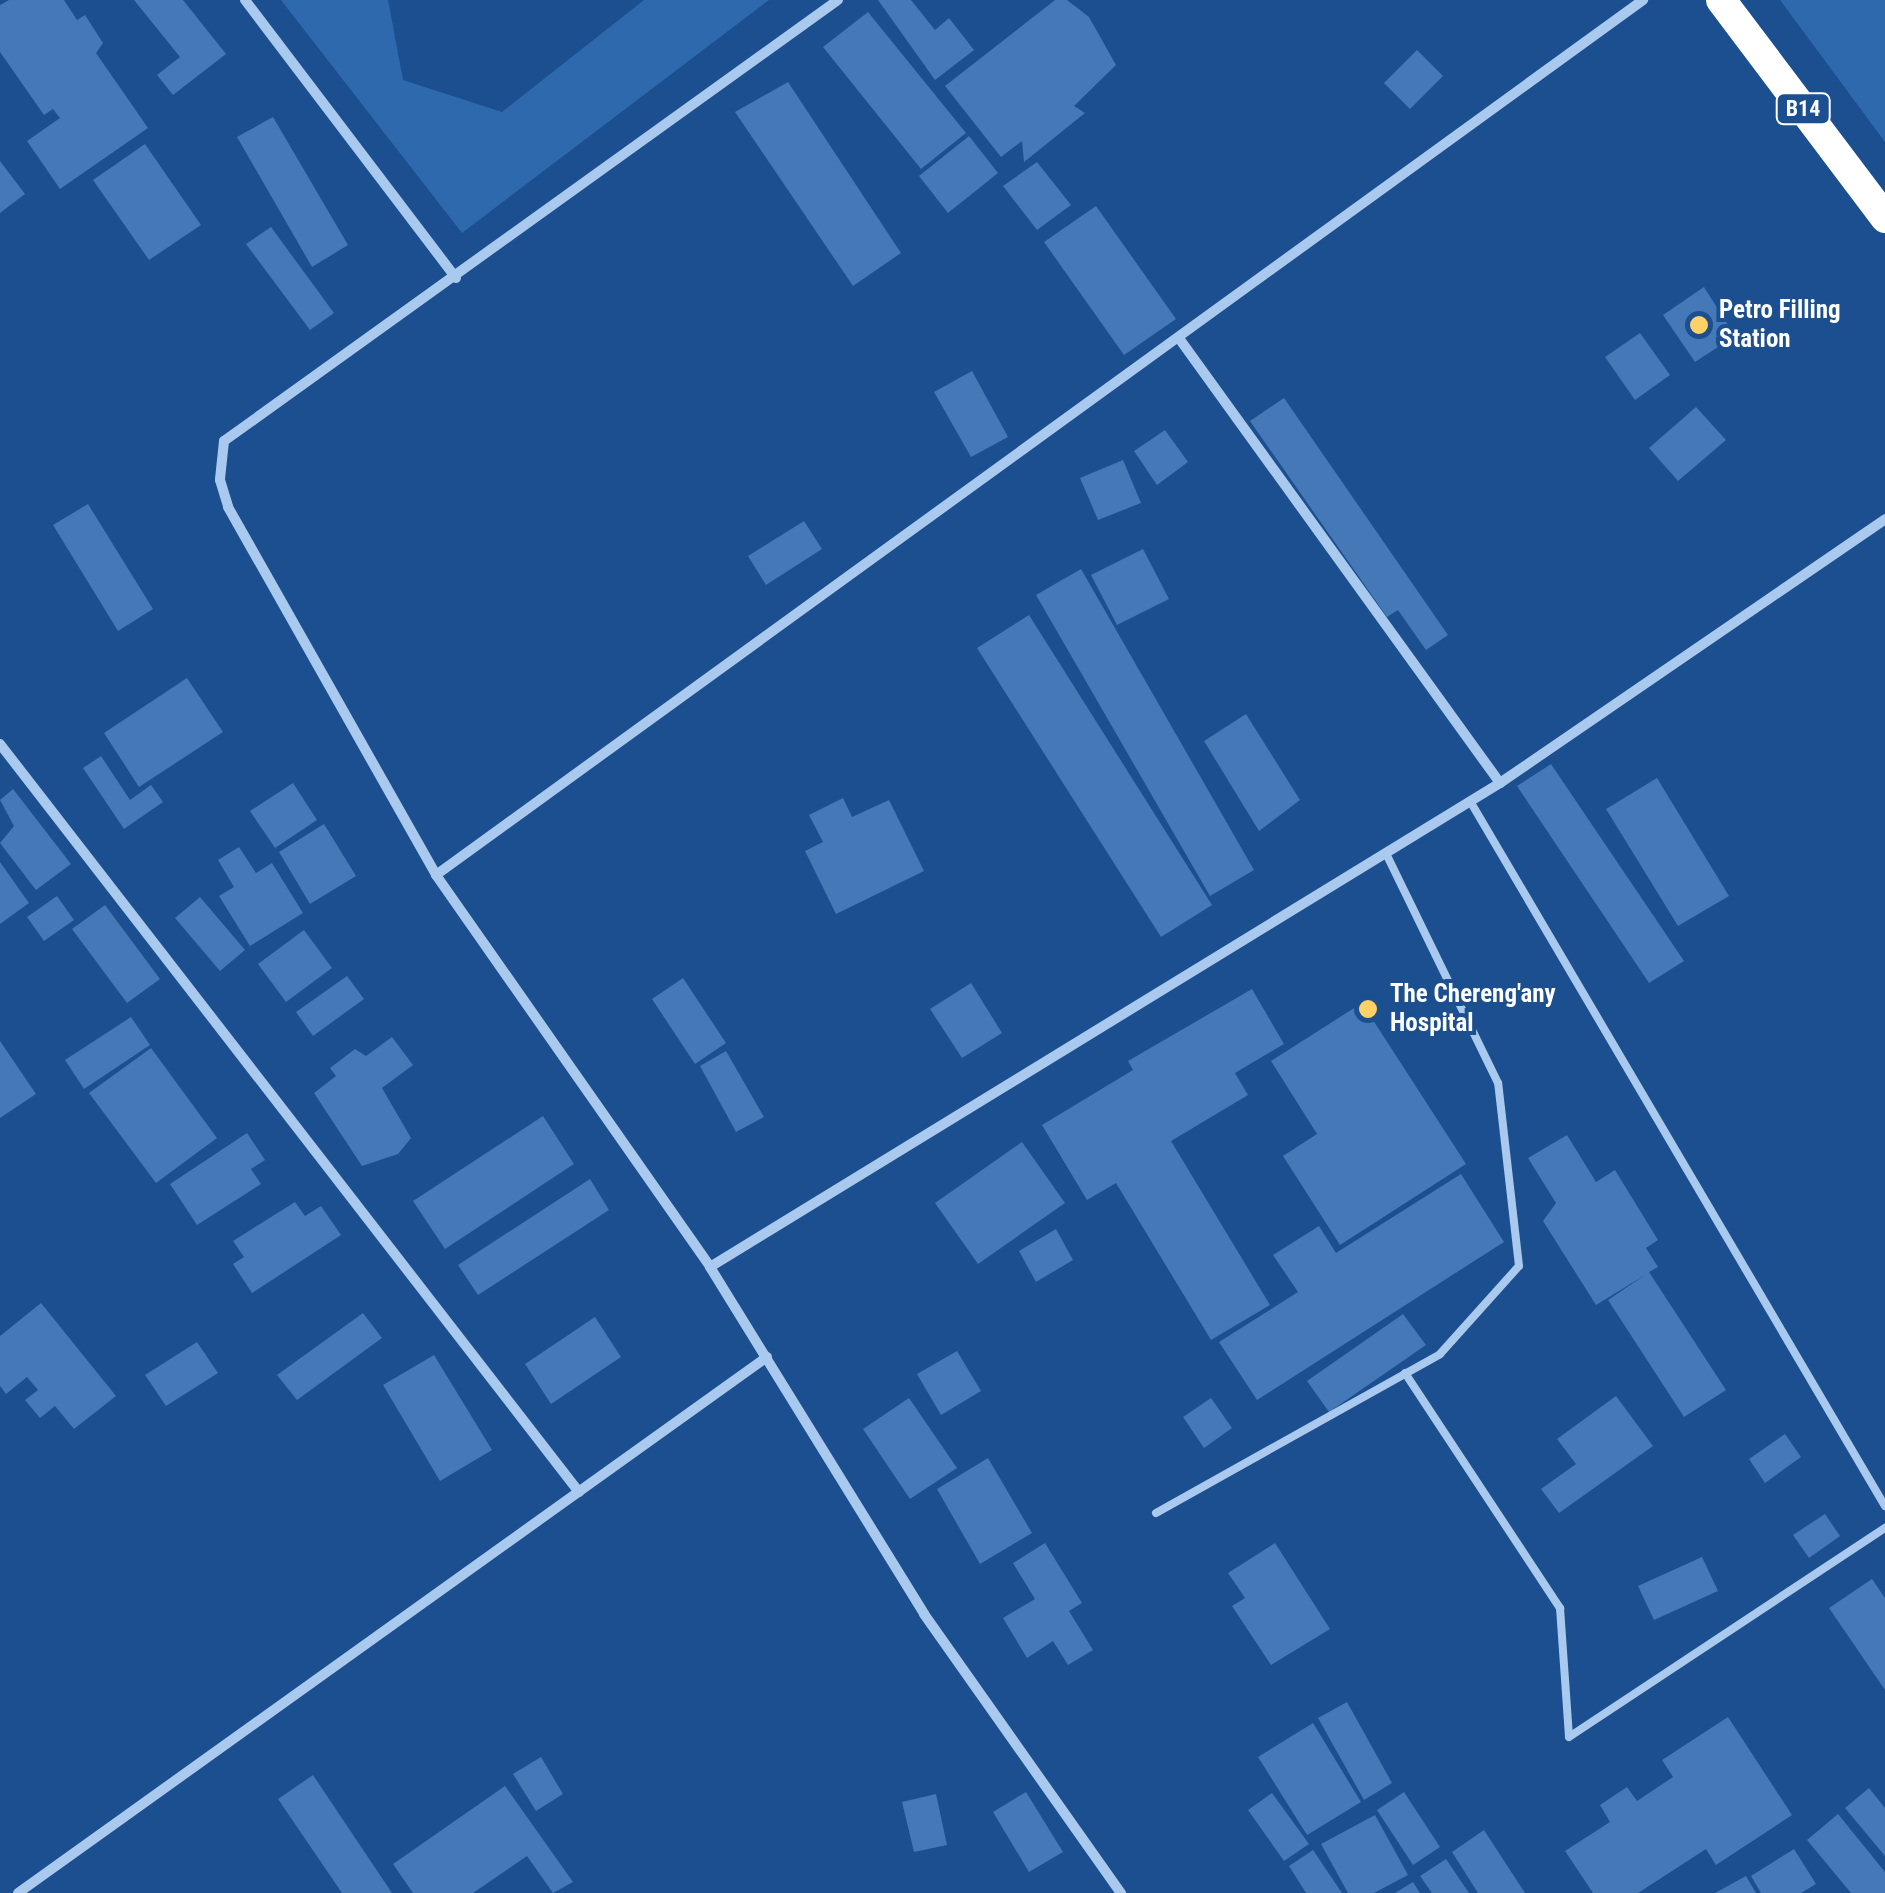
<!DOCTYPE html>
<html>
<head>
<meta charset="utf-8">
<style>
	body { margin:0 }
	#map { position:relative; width:1885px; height:1893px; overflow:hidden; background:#1b4f8f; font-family:"Roboto Condensed",sans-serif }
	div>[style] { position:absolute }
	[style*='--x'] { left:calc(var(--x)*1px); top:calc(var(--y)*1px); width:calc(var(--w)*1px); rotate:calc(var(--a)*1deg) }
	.green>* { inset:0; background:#2e69ad }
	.building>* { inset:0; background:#4478b7 }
	.lane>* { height:8px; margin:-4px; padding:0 4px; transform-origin:4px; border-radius:4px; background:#a9c9ee }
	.street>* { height:10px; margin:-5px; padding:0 5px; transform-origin:5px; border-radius:5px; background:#a9c9ee }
	.highway>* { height:30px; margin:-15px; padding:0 15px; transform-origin:15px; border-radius:15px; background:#fff }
	.dots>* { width:28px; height:28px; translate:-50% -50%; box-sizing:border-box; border:5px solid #1b4f8f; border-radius:50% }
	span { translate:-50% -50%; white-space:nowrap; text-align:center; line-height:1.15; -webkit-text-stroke:8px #1b4f8f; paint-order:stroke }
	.shield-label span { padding:2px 8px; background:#1b4f8f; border:2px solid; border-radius:8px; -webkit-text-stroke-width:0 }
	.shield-label { font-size:22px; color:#fff; font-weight:700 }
	.poi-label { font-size:25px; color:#fff; font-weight:700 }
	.left { translate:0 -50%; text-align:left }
</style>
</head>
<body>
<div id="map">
	<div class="green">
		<i style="clip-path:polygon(281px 0,388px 0,403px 80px,502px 112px,644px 0,769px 0,462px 233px)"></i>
		<i style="clip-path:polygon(1780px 0,1885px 0,1885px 142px)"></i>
	</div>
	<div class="building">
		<i style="clip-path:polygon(9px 0,64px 0,77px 20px,85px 15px,103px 43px,96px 53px,148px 128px,60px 189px,27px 141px,60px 118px,53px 109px,44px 115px,0 52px,0 5px)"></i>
		<i style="clip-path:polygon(134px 0,183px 0,226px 54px,173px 95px,157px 75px,180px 57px)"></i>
		<i style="clip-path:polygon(878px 0,911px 0,935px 30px,949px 18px,974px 50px,935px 80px)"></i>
		<i style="clip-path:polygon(1055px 0,1067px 0,1089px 17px,1116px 65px,1074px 106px,1085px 113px,1024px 162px,1022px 141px,1001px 157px,945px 86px)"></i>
		<i style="clip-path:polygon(868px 12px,966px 133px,921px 169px,823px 47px)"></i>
		<i style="clip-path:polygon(1417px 50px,1443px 76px,1410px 109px,1384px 83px)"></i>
		<i style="clip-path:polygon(788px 82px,901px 253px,853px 286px,735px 112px)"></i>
		<i style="clip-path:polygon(273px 117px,348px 245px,312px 267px,237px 137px)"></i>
		<i style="clip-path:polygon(969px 136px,998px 173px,948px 213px,919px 176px)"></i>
		<i style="clip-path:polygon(145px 144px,201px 225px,149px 260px,93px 180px)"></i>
		<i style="clip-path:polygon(0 161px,25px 194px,0 213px)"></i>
		<i style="clip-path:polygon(1037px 162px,1071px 205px,1037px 230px,1003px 186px)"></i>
		<i style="clip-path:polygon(1096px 206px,1176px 319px,1124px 355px,1044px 242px)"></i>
		<i style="clip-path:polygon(271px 227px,334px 313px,310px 330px,246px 244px)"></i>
		<i style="clip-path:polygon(1704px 287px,1735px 336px,1695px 362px,1663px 315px)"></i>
		<i style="clip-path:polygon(1640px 333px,1670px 375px,1635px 400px,1605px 357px)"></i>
		<i style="clip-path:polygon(972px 371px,1008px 437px,971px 457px,934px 392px)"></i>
		<i style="clip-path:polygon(1284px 398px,1448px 635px,1426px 650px,1398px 610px,1387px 617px,1250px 421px)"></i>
		<i style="clip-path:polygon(1696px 407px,1726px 440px,1678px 481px,1649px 448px)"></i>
		<i style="clip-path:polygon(1165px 430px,1188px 462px,1157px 485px,1134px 451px)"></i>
		<i style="clip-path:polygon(1123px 460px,1141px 503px,1098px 520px,1080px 478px)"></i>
		<i style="clip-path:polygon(88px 504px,153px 609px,118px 631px,53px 525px)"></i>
		<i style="clip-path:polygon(804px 521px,822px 549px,766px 585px,748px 556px)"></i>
		<i style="clip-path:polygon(1143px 549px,1169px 599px,1117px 625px,1091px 575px)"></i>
		<i style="clip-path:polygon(1081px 569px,1254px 870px,1210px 896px,1036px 595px)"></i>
		<i style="clip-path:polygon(1029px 615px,1212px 905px,1161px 937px,977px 648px)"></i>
		<i style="clip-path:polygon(187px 678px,223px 732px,139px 787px,104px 733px)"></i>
		<i style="clip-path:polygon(1246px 714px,1300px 800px,1259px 831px,1204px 741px)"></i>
		<i style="clip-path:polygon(101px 756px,130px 800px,151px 785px,163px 802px,124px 829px,83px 768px)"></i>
		<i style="clip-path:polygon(1551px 764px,1684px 961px,1649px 983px,1517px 786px)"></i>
		<i style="clip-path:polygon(1657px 778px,1729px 896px,1678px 926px,1606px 809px)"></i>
		<i style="clip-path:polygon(293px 783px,317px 820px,275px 848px,250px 811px)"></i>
		<i style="clip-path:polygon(13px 789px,71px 864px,36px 890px,0 843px,14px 826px,0 800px)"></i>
		<i style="clip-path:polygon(843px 798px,852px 817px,889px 800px,924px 871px,836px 914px,805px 851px,823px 842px,809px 815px)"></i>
		<i style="clip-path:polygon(324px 824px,356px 876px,310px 904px,279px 852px)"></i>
		<i style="clip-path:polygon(239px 847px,256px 873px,272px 863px,303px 913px,250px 946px,219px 896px,234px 887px,218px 860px)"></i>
		<i style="clip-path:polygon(0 862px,29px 903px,0 924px)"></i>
		<i style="clip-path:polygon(57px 896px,74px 920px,44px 941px,27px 917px)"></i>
		<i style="clip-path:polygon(200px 897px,245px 950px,220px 971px,175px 918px)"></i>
		<i style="clip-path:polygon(105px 905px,160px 979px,127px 1003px,72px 929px)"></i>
		<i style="clip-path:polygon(304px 930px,332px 968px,286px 1002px,258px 964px)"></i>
		<i style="clip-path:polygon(347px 976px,364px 999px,313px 1036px,296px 1012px)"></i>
		<i style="clip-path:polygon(683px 978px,726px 1043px,695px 1064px,652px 999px)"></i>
		<i style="clip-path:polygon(971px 983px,1002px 1033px,962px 1058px,930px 1009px)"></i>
		<i style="clip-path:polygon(1252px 989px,1284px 1044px,1235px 1073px,1248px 1095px,1171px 1141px,1270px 1305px,1211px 1340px,1116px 1183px,1087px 1200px,1042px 1125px,1133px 1070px,1128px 1061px)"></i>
		<i style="clip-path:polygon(1362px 1003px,1466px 1164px,1340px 1245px,1283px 1156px,1317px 1134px,1271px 1061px)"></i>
		<i style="clip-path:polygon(131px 1017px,150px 1045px,84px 1089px,65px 1060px)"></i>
		<i style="clip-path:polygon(392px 1037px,413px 1065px,382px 1088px,411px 1138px,398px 1154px,362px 1166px,314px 1093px,336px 1076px,330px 1068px,355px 1049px,366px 1056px)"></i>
		<i style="clip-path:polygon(0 1041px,36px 1094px,0 1118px)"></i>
		<i style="clip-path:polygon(151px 1048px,217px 1138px,156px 1183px,89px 1093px)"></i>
		<i style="clip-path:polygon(726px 1051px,764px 1117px,736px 1132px,700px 1066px)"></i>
		<i style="clip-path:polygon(543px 1116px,574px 1164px,445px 1249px,413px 1201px)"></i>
		<i style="clip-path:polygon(247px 1133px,265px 1160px,251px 1169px,261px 1184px,197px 1225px,170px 1184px)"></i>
		<i style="clip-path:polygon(1567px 1135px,1596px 1182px,1615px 1170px,1658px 1240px,1646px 1248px,1658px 1267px,1649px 1272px,1726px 1390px,1684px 1417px,1608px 1300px,1645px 1275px,1596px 1305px,1543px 1221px,1556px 1203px,1528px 1158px)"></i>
		<i style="clip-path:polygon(1022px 1142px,1065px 1203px,978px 1264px,935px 1203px)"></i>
		<i style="clip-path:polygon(1461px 1174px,1504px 1242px,1257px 1400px,1219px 1342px,1298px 1292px,1273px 1255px,1319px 1226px,1336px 1253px)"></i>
		<i style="clip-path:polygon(590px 1179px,609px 1210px,478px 1295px,458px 1265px)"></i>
		<i style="clip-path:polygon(295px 1202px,305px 1216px,321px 1206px,341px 1235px,252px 1293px,233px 1264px,244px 1257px,233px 1241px)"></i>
		<i style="clip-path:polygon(1056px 1229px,1073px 1260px,1036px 1282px,1019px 1251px)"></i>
		<i style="clip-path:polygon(41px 1303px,116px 1396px,74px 1429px,55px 1406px,40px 1418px,25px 1400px,38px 1390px,27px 1377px,6px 1394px,0 1386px,0 1336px)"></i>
		<i style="clip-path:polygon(363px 1313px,382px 1338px,297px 1400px,277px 1375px)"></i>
		<i style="clip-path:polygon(1403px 1314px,1426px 1345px,1329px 1412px,1307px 1381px)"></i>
		<i style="clip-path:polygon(595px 1317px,621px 1357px,551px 1404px,525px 1364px)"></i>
		<i style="clip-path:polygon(197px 1342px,218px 1373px,166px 1406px,145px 1375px)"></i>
		<i style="clip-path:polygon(957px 1351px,981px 1391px,941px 1415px,917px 1374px)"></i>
		<i style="clip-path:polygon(434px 1355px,492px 1450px,440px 1481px,383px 1385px)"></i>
		<i style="clip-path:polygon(1616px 1396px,1653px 1446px,1559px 1513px,1541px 1489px,1576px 1464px,1557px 1439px)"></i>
		<i style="clip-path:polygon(909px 1398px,957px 1468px,910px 1499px,863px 1429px)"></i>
		<i style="clip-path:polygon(1211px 1398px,1232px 1428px,1204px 1448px,1183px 1417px)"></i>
		<i style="clip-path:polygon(1785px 1434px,1801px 1457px,1765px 1483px,1749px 1459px)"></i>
		<i style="clip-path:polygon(988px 1458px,1032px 1533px,980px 1564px,937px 1489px)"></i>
		<i style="clip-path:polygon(1825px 1514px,1840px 1536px,1809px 1558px,1793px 1535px)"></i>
		<i style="clip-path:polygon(1045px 1543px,1082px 1603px,1069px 1611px,1093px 1650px,1068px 1665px,1053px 1641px,1027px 1658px,1003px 1618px,1035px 1599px,1013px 1563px)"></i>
		<i style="clip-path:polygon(1275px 1543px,1330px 1629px,1271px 1665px,1232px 1606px,1245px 1598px,1228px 1573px)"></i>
		<i style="clip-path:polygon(1702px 1557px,1718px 1591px,1654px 1620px,1638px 1586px)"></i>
		<i style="clip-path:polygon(1872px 1579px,1885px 1598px,1885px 1690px,1829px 1608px)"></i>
		<i style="clip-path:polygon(1347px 1702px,1392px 1783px,1364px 1800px,1318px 1718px)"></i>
		<i style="clip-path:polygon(1728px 1717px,1792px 1815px,1716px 1865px,1706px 1849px,1638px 1893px,1593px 1893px,1565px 1851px,1610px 1822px,1600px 1805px,1627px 1787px,1637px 1801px,1673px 1777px,1662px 1760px)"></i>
		<i style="clip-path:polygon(1313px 1723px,1361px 1802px,1307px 1835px,1258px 1757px)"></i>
		<i style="clip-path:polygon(541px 1757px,563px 1794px,536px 1811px,513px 1774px)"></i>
		<i style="clip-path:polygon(313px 1775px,392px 1893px,342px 1893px,278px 1799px)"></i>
		<i style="clip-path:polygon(505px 1786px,573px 1882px,553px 1893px,527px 1856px,473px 1893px,413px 1893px,393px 1864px)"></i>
		<i style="clip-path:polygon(1869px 1788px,1885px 1808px,1885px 1856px,1845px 1808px)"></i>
		<i style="clip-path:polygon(1026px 1792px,1063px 1852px,1029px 1872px,993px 1812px)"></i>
		<i style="clip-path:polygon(1404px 1792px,1440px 1847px,1413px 1865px,1377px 1810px)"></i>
		<i style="clip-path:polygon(1272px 1793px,1309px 1844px,1284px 1861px,1248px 1810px)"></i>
		<i style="clip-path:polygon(936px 1794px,947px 1845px,914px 1852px,902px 1802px)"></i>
		<i style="clip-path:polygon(1838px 1814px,1885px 1872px,1885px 1893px,1851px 1893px,1807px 1840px)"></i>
		<i style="clip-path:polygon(1375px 1815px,1408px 1875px,1374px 1893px,1348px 1893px,1321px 1844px)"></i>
		<i style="clip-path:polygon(1484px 1830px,1525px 1893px,1478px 1893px,1452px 1852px)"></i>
		<i style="clip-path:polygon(1794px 1849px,1816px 1884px,1801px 1893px,1761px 1893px,1751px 1876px)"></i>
		<i style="clip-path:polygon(1313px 1850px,1342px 1893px,1306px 1893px,1289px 1866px)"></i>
		<i style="clip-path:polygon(1446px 1859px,1469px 1893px,1432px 1893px,1420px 1876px)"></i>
		<i style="clip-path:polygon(1746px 1876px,1756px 1893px,1715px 1893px)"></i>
		<i style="clip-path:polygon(1413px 1882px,1420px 1893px,1395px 1893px)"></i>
	</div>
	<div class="lane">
		<i style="--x:1470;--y:801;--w:818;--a:59.52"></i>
		<i style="--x:1405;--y:1373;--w:282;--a:56.6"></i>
		<i style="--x:1560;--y:1608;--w:129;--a:86"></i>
		<i style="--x:1569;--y:1737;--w:379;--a:-33.5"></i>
		<i style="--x:1156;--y:1513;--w:325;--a:-29.2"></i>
		<i style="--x:1440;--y:1354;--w:118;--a:-48.1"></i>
		<i style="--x:1519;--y:1266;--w:184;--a:-96.5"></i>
		<i style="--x:1498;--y:1083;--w:256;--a:-116"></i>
	</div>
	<div class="street">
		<i style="--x:245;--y:0;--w:349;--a:52.8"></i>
		<i style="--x:838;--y:0;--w:756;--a:144.31"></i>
		<i style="--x:224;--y:441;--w:39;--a:96"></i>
		<i style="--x:220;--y:480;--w:28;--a:73"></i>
		<i style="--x:228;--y:507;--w:423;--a:60.5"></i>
		<i style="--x:436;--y:875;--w:478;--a:55"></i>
		<i style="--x:710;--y:1267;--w:408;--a:58.3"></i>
		<i style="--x:924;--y:1614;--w:342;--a:54.8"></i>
		<i style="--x:1181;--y:341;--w:545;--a:54.18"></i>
		<i style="--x:0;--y:744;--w:946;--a:52.26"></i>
		<i style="--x:436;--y:875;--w:1491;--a:-35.94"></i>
		<i style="--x:710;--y:1267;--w:926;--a:-31.49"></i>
		<i style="--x:1500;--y:783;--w:467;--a:-34.4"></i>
		<i style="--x:18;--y:1893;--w:921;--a:-35.59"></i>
	</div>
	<div class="highway">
		<i style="--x:1721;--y:0;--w:273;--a:53"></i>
	</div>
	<div class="dots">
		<i style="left:1699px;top:325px;background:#ffd166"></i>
		<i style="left:1368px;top:1009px;background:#ffd166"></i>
	</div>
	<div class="shield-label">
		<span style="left:1803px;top:109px">B14</span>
	</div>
	<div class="poi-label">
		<span class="left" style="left:1719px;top:325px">Petro Filling<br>Station</span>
		<span class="left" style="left:1390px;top:1009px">The Chereng'any<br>Hospital</span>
	</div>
</div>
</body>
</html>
